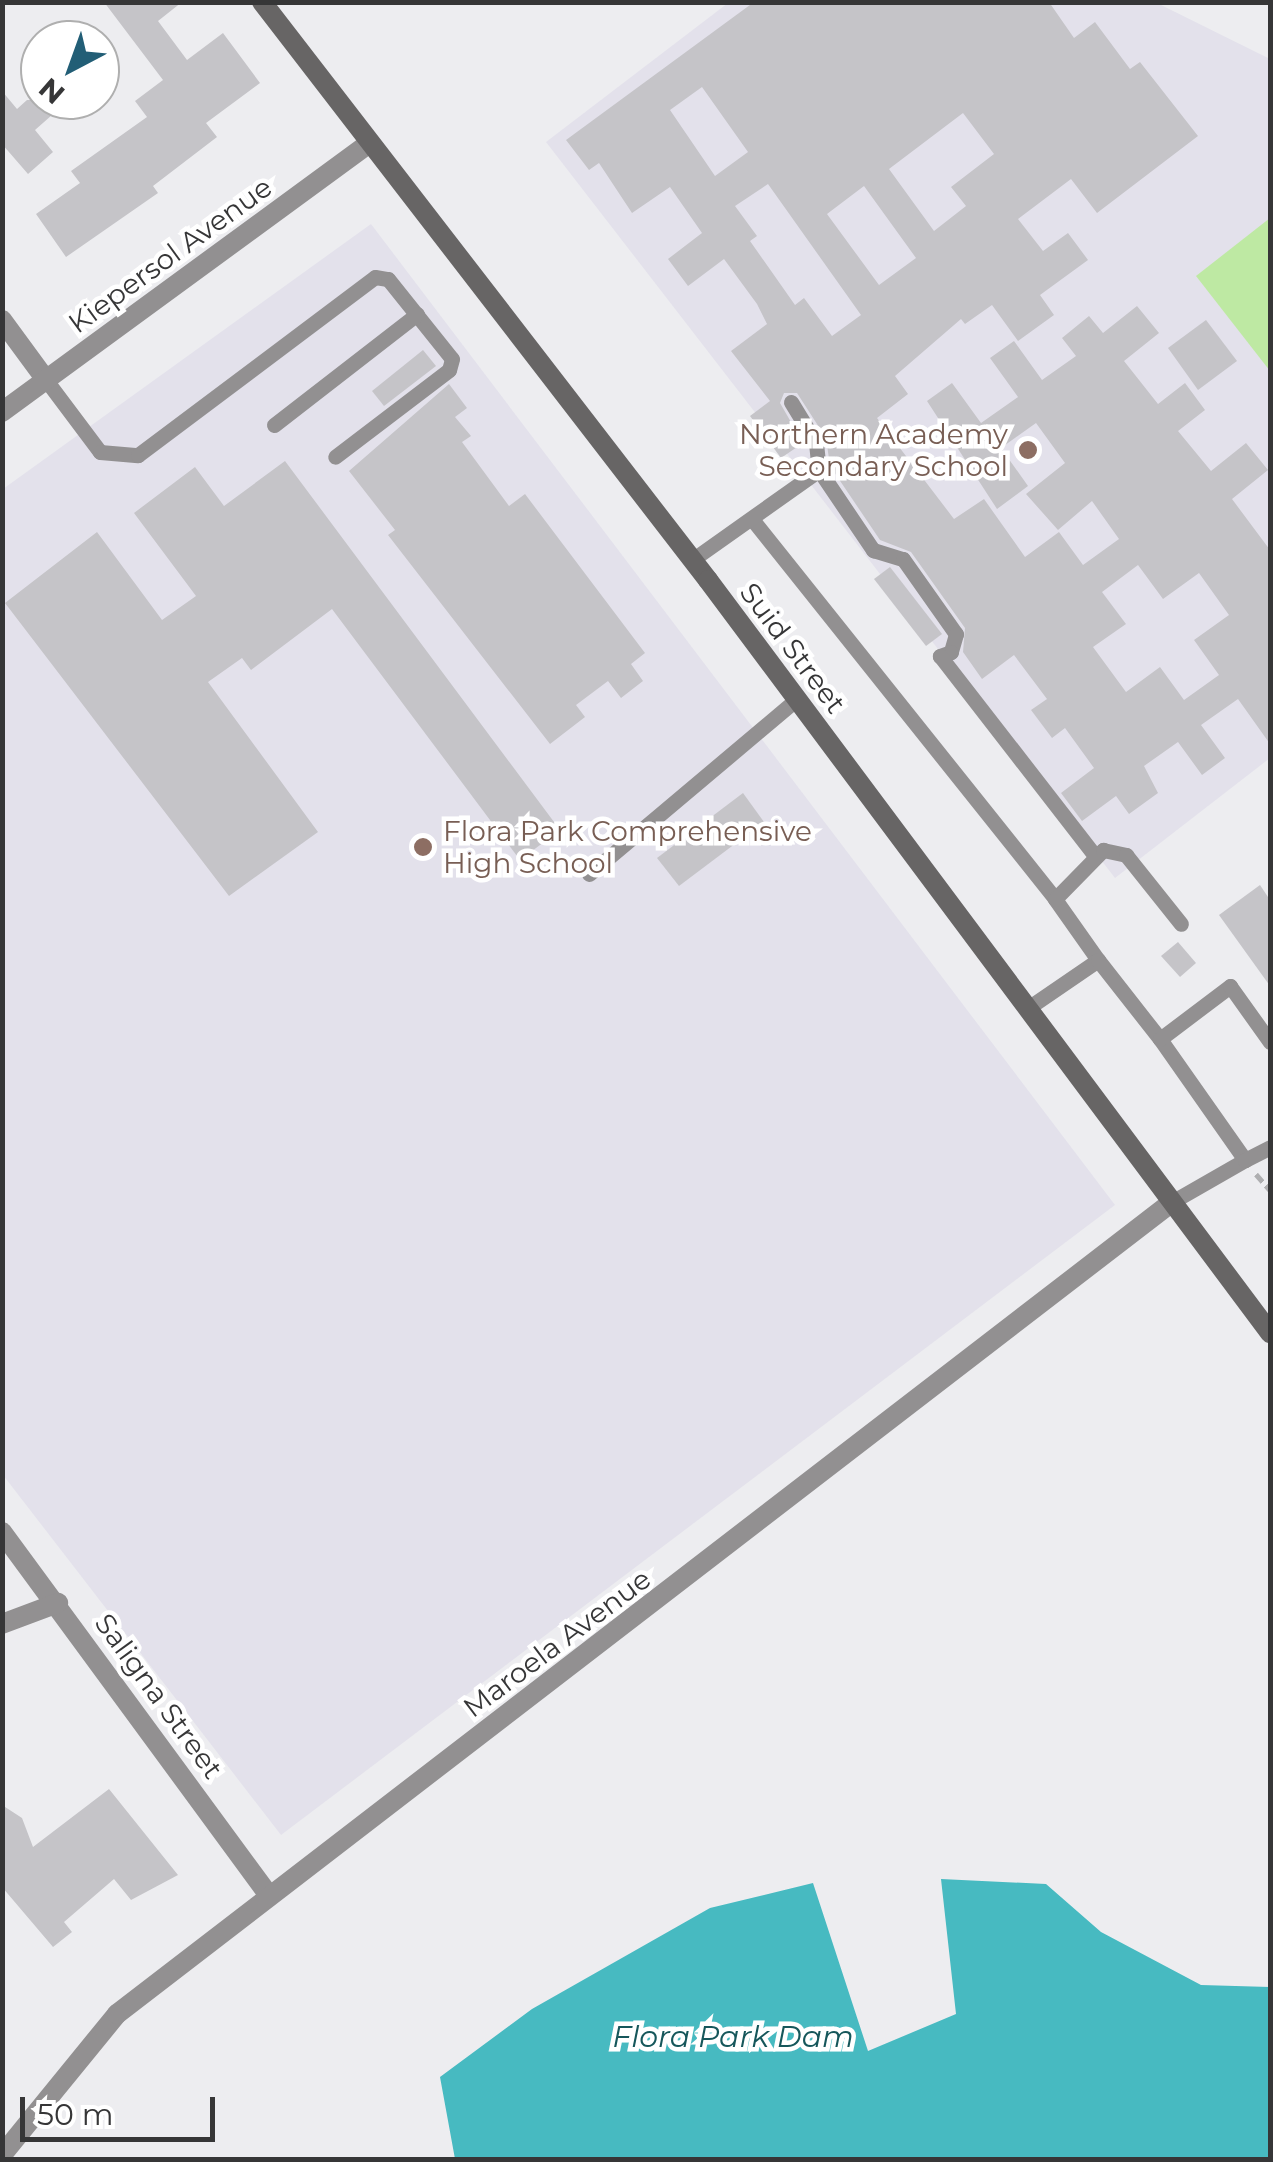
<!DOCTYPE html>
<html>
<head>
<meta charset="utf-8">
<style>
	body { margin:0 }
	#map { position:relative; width:1273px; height:2162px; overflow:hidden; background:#ededf0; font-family:Montserrat,sans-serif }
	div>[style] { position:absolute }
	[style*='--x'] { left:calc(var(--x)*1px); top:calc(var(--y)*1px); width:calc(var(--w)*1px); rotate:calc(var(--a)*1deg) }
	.built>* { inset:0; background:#e3e1eb }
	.green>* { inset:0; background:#bee9a3 }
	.water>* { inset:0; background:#47bac1 }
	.building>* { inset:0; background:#c5c4c8 }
	.path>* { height:5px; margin-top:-2.5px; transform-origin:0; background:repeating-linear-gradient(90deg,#aeaeb0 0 10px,transparent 0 15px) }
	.lane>* { height:15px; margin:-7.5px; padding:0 7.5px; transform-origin:7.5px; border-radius:7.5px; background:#929091 }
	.street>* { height:20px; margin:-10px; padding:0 10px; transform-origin:10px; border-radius:10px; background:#929091 }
	.secondary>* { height:20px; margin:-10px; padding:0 10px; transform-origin:10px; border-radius:10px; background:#676565 }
	.dots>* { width:28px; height:28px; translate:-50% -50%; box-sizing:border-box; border:5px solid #fff; border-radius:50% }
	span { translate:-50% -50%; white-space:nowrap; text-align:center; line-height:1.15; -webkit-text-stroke:9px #fff; paint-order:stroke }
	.street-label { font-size:28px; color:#363637 }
	.education-label { font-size:28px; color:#785e54 }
	.right { translate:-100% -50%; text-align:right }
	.left { translate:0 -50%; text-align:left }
	.water-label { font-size:30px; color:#16575b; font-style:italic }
	.frame { position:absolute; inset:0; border:5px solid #363637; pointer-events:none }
	.north { position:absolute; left:20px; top:20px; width:100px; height:100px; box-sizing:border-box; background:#fff; border:2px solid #afafaf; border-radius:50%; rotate:221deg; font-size:28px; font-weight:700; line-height:40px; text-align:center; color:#363637 }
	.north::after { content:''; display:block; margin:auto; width:35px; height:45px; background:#225e76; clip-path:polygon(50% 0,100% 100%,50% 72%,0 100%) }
	.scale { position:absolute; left:20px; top:2097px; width:195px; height:45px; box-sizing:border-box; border:5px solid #363637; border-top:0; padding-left:12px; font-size:30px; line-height:35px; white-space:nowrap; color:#363637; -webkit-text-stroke:8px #fff; paint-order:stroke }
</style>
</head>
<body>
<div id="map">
	<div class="built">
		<i style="clip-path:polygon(728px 3px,1157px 3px,1270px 59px,1270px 758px,1115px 878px,546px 142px)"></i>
		<i style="clip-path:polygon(371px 224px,1115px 1205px,281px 1835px,3px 1475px,3px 489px)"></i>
	</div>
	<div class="green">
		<i style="clip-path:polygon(1270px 218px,1270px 371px,1196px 276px)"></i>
	</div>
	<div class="water">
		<i style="clip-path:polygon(941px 1879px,1046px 1884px,1101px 1932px,1201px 1985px,1270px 1987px,1270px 2159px,455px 2159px,440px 2077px,532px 2009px,710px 1908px,813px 1883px,868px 2051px,956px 2014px)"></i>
	</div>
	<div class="building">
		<i style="clip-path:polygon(104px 2px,182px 2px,158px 21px,187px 60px,223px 33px,260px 83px,206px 123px,217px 137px,153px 186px,158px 193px,66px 257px,36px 214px,80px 183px,71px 171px,147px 117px,135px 101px,163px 80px)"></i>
		<i style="clip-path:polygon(evenodd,754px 2px,1049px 2px,1074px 38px,1095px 22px,1130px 69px,1140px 62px,1198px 136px,1097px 213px,1071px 179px,1018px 219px,1043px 251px,1068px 233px,1088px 260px,1040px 295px,1054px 315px,1018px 341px,992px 305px,965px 324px,961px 319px,895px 376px,908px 394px,877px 418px,954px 519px,984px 499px,1025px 557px,1059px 532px,1083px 565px,1119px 539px,1092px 501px,1058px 530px,1026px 494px,1065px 463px,1036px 423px,1001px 448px,1028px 486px,997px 509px,927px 401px,952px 383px,981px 423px,1018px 397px,990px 358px,1014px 341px,1042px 380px,1076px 356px,1062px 338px,1089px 316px,1103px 333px,1137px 306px,1159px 333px,1124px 361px,1158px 404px,1185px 383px,1205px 410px,1178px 431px,1211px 471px,1246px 443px,1268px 470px,1232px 499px,1270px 550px,1270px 744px,1238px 699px,1201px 725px,1225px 758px,1202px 775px,1178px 742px,1144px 766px,1158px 793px,1129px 814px,1116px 796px,1082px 821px,1061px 793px,1094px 768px,1065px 728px,1052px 738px,1031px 710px,1047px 699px,1014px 655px,982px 679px,963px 652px,965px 628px,911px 552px,880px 540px,830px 466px,826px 438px,797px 393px,784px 393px,780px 403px,803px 443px,781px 458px,750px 416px,770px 401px,731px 351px,767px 324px,757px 304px,724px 259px,688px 286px,668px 259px,702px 233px,670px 187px,632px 213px,599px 163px,589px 170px,566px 140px,754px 2px,702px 87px,748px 152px,715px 176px,670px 110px,702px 87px,754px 2px,963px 113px,994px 154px,951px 187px,966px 206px,934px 231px,889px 169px,963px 113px,754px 2px,768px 184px,861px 315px,832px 336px,804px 298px,795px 305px,750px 241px,757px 236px,735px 206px,768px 184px,754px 2px,864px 186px,916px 258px,879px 285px,827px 214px,864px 186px,754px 2px,1138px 565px,1163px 599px,1199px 573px,1229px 615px,1194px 640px,1219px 675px,1184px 700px,1160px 667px,1126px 692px,1093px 647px,1126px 624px,1102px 592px,1138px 565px)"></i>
		<i style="clip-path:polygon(2px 91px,17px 109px,27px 100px,69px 100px,35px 130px,53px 152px,28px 174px,2px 144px)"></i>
		<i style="clip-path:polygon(1206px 320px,1237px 361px,1198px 390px,1168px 348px)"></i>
		<i style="clip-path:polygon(423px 350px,436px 366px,384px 406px,372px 391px)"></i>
		<i style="clip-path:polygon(449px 384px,467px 408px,455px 417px,471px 436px,462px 442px,509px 506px,525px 494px,645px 653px,631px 664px,643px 681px,621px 698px,608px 681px,576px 705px,585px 717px,550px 744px,388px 535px,395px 530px,349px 471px)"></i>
		<i style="clip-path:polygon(285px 461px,560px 830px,520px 860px,332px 609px,251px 670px,242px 658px,208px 682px,318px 832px,229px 896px,5px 603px,97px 532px,162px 620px,196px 596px,134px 513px,195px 467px,224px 506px)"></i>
		<i style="clip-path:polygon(890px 567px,942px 634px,926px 646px,874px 579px)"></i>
		<i style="clip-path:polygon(743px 793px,764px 822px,679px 886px,657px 858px)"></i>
		<i style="clip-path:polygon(1260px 885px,1270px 900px,1270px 986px,1219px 915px)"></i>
		<i style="clip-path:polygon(1178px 942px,1196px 963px,1180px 977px,1161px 956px)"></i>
		<i style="clip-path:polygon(109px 1789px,178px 1875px,131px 1900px,114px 1879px,64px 1922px,72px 1932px,53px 1947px,2px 1887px,2px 1805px,22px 1818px,33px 1847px)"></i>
	</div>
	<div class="path">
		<i style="--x:1256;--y:1174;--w:21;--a:49"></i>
	</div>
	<div class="lane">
		<i style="--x:46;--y:380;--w:90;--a:53.1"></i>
		<i style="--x:100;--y:452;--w:38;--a:5"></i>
		<i style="--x:138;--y:455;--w:296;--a:-36.9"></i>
		<i style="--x:375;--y:277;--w:13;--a:9"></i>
		<i style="--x:388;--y:279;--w:102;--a:51.3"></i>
		<i style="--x:452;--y:359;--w:11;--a:105"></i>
		<i style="--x:449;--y:370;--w:143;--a:142.7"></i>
		<i style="--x:791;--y:402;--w:48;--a:58.6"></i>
		<i style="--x:816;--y:443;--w:27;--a:84"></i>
		<i style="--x:819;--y:470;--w:97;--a:56"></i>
		<i style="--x:873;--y:550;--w:31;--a:17"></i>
		<i style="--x:903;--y:559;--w:92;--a:54.8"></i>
		<i style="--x:956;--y:634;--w:19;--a:106"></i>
		<i style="--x:951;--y:652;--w:12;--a:160"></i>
		<i style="--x:940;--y:656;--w:253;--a:52.2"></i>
		<i style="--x:274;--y:425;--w:181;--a:-37.8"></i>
		<i style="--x:752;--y:519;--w:486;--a:51.4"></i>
		<i style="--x:692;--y:560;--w:156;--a:-35.3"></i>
		<i style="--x:589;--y:874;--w:272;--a:-40.1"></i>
		<i style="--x:1098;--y:960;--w:75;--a:-125.2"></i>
		<i style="--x:1055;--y:899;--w:69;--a:-45.6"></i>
		<i style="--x:1103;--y:850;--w:24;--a:12"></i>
		<i style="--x:1126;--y:855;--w:88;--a:51.4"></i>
		<i style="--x:1028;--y:1008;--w:85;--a:-34.4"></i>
		<i style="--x:1098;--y:960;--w:100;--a:51.9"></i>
		<i style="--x:1160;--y:1039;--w:148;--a:54.9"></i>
		<i style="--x:1245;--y:1160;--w:84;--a:150.1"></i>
		<i style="--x:1160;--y:1039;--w:88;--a:-37.1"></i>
		<i style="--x:1230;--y:986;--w:69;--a:54.5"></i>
		<i style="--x:1245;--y:1160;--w:28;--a:-27"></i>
	</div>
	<div class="street">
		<i style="--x:2;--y:320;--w:74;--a:53.7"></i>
		<i style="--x:2;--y:412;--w:456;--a:-36.2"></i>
		<i style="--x:2;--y:1532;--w:451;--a:53.7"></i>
		<i style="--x:2;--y:1624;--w:60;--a:-20.6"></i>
		<i style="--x:2;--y:2155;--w:182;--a:-50.8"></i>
		<i style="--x:117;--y:2014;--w:1331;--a:-37.58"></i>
	</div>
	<div class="secondary">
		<i style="--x:262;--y:2;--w:730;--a:52.35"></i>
		<i style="--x:708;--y:580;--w:940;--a:53.26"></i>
	</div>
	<div class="dots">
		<i style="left:1028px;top:450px;background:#8d6e63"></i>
		<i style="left:423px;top:847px;background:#8d6e63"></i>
	</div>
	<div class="street-label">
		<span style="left:170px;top:255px;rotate:-36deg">Kiepersol Avenue</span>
		<span style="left:793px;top:648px;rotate:53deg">Suid Street</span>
		<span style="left:557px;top:1643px;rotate:-37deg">Maroela Avenue</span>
		<span style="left:159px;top:1696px;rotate:54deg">Saligna Street</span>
	</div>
	<div class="education-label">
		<span class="right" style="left:1008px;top:450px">Northern Academy<br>Secondary School</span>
		<span class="left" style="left:443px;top:847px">Flora Park Comprehensive<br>High School</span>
	</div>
	<div class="water-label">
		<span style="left:733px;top:2037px">Flora Park Dam</span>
	</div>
	<div class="frame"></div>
	<div class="north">N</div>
	<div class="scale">50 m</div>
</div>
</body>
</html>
